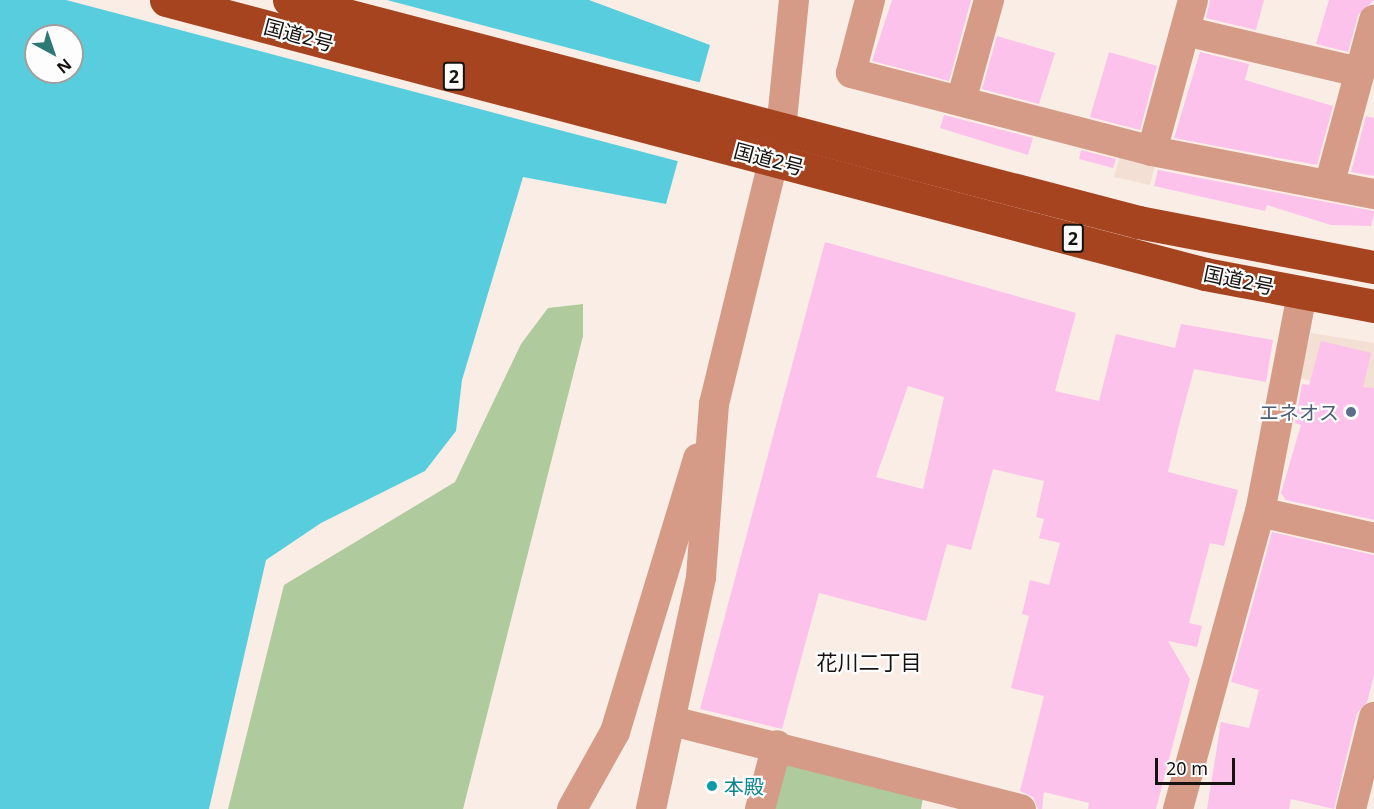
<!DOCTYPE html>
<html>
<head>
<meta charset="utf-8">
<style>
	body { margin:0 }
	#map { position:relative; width:1374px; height:809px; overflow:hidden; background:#faede6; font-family:"Noto Sans","Noto Sans JP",sans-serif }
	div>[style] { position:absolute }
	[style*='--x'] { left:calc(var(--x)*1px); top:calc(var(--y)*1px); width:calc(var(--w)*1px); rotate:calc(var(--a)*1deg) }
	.built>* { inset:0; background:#f3dfd3 }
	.green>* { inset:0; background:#afca9c }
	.water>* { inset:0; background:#58cdde }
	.pier>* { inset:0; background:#faede6 }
	.building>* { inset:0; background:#fcc2ec }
	.minor>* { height:30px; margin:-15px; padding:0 15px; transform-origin:15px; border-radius:15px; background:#d59b87 }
	.trunk>* { height:33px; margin:-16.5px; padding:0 16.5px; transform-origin:16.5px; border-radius:16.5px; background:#a64420 }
	.dots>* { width:16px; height:16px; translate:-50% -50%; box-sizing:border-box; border:3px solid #fdfdfd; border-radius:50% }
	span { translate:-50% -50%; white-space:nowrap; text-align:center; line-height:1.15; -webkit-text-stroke:4.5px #fdfdfd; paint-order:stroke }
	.shield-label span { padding:2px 4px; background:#fdfdfd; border:2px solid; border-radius:4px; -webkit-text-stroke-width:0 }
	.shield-label { font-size:18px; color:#16120f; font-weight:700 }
	.street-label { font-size:20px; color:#16120f }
	.service-label { font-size:20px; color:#4e5e75 }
	.right { translate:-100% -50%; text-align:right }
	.culture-label { font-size:20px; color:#0d838f }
	.left { translate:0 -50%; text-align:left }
	.neighbourhood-label { font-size:21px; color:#16120f }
	.north { position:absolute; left:24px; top:24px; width:60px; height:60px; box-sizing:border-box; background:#fdfdfd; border:2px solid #a19f9e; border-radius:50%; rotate:140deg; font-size:16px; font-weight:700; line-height:24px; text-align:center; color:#16120f }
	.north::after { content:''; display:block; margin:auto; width:21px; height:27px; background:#2e7876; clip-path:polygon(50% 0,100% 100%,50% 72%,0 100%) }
	.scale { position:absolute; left:1155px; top:758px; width:80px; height:27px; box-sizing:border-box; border:3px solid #16120f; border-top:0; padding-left:8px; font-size:18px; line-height:21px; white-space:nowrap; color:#16120f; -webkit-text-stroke:4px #fdfdfd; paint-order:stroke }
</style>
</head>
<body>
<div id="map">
	<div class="built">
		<i style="clip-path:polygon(1122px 149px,1157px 157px,1150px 185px,1114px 177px)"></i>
		<i style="clip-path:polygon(1311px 333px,1374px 343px,1374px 451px,1334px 387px,1299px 378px)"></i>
	</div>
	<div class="green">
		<i style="clip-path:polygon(583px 304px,583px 336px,463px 809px,228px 809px,284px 585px,455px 482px,521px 344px,548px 308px)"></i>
		<i style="clip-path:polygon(785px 764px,923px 798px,921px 809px,774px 809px)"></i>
	</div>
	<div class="water">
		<i style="clip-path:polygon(evenodd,0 0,589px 0,710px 45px,666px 204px,523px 177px,462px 380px,456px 431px,425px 471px,321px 523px,266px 560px,209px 809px,0 809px,0 0,36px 36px,72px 36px,72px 72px,36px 72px,36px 36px)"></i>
	</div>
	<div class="pier">
		<i style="clip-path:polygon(66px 0,387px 0,702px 83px,681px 162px)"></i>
	</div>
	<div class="building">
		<i style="clip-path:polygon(892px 0,971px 0,949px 81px,872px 61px)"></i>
		<i style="clip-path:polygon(1210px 0,1264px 0,1256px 30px,1206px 18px)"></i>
		<i style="clip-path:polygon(1329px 0,1374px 0,1358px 15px,1348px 52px,1316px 44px)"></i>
		<i style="clip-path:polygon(997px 36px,1055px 53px,1039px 104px,982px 89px)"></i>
		<i style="clip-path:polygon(1109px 52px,1157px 66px,1140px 130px,1090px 117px)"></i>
		<i style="clip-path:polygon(1200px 52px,1249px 64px,1245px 80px,1333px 106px,1317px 165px,1174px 138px)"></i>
		<i style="clip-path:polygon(944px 115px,1033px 138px,1028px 155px,940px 128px)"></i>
		<i style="clip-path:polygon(1366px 116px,1374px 118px,1374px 176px,1351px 172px)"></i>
		<i style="clip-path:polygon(1081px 150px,1116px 159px,1113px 168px,1079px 159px)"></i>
		<i style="clip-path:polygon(1158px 170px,1374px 211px,1374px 213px,1371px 226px,1331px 225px,1267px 205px,1265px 211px,1154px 186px)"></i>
		<i style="clip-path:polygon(evenodd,825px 242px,1076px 313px,1055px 391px,1099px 401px,1116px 334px,1175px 348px,1181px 324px,1273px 340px,1266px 382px,1194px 369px,1178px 429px,1168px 472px,1238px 490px,1224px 546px,1210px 543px,1189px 623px,1202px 626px,1197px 647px,1168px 641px,1190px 679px,1156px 809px,1088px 809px,1089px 803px,1044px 792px,1042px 809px,1038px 809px,1033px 797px,1020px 791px,1044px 696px,1011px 688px,1029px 616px,1022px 614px,1030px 580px,1049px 585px,1060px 543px,1039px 538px,1044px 519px,1036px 517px,1044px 481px,993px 469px,971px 550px,947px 544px,926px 621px,819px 593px,782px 729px,700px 709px,825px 242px,908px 386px,944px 397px,923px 489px,876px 477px,908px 386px)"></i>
		<i style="clip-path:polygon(1321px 341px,1371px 353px,1363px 387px,1374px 388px,1374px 520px,1286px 500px,1281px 493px,1301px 425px,1295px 423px,1302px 384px,1309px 385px)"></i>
		<i style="clip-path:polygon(1272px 532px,1374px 555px,1374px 675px,1367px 702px,1357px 713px,1334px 809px,1291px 799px,1289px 809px,1207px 809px,1221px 722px,1249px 728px,1259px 690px,1231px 682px)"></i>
	</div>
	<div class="minor">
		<i style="--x:870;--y:0;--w:75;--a:104.6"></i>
		<i style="--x:851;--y:73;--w:311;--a:14.5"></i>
		<i style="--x:1152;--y:151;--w:226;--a:11"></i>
		<i style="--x:1185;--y:31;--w:179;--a:13.3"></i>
		<i style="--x:961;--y:101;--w:105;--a:-74.5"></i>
		<i style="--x:1152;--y:151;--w:156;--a:-74.8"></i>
		<i style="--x:1330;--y:182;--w:168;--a:-74.8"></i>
		<i style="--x:1260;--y:512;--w:117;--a:12.8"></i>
		<i style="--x:672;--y:721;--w:360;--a:14.2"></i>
		<i style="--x:572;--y:809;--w:88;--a:-60.8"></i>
		<i style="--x:615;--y:732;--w:286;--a:-73.1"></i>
		<i style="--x:651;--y:809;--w:237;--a:-77.8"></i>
		<i style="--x:701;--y:577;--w:173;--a:-85.7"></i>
		<i style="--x:714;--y:404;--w:282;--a:-76.3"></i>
		<i style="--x:781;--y:130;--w:131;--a:-84.3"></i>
		<i style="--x:760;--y:809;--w:66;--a:-75.1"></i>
		<i style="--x:1178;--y:809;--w:308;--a:-74.6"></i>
		<i style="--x:1260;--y:512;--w:223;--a:-79.1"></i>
		<i style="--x:1351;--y:809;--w:95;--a:-76"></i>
	</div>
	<div class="trunk">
		<i style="--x:166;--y:0;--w:1075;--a:14.77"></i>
		<i style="--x:1205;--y:274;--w:172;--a:10.7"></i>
		<i style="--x:289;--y:0;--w:878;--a:14.65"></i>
		<i style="--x:1138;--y:222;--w:240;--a:10.8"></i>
	</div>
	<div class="dots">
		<i style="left:1351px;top:412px;background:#5c6f8a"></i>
		<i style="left:712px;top:786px;background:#0f9aa8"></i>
	</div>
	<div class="shield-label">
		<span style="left:454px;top:76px">2</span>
		<span style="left:1073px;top:238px">2</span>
	</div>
	<div class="street-label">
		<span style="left:299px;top:35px;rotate:15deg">国道2号</span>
		<span style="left:769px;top:159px;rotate:15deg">国道2号</span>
		<span style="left:1239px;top:280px;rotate:12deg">国道2号</span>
	</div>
	<div class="service-label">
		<span class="right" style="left:1339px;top:412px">エネオス</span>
	</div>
	<div class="culture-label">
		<span class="left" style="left:724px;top:786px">本殿</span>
	</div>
	<div class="neighbourhood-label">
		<span style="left:869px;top:662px">花川二丁目</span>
	</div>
	<div class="north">N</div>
	<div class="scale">20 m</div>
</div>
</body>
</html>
